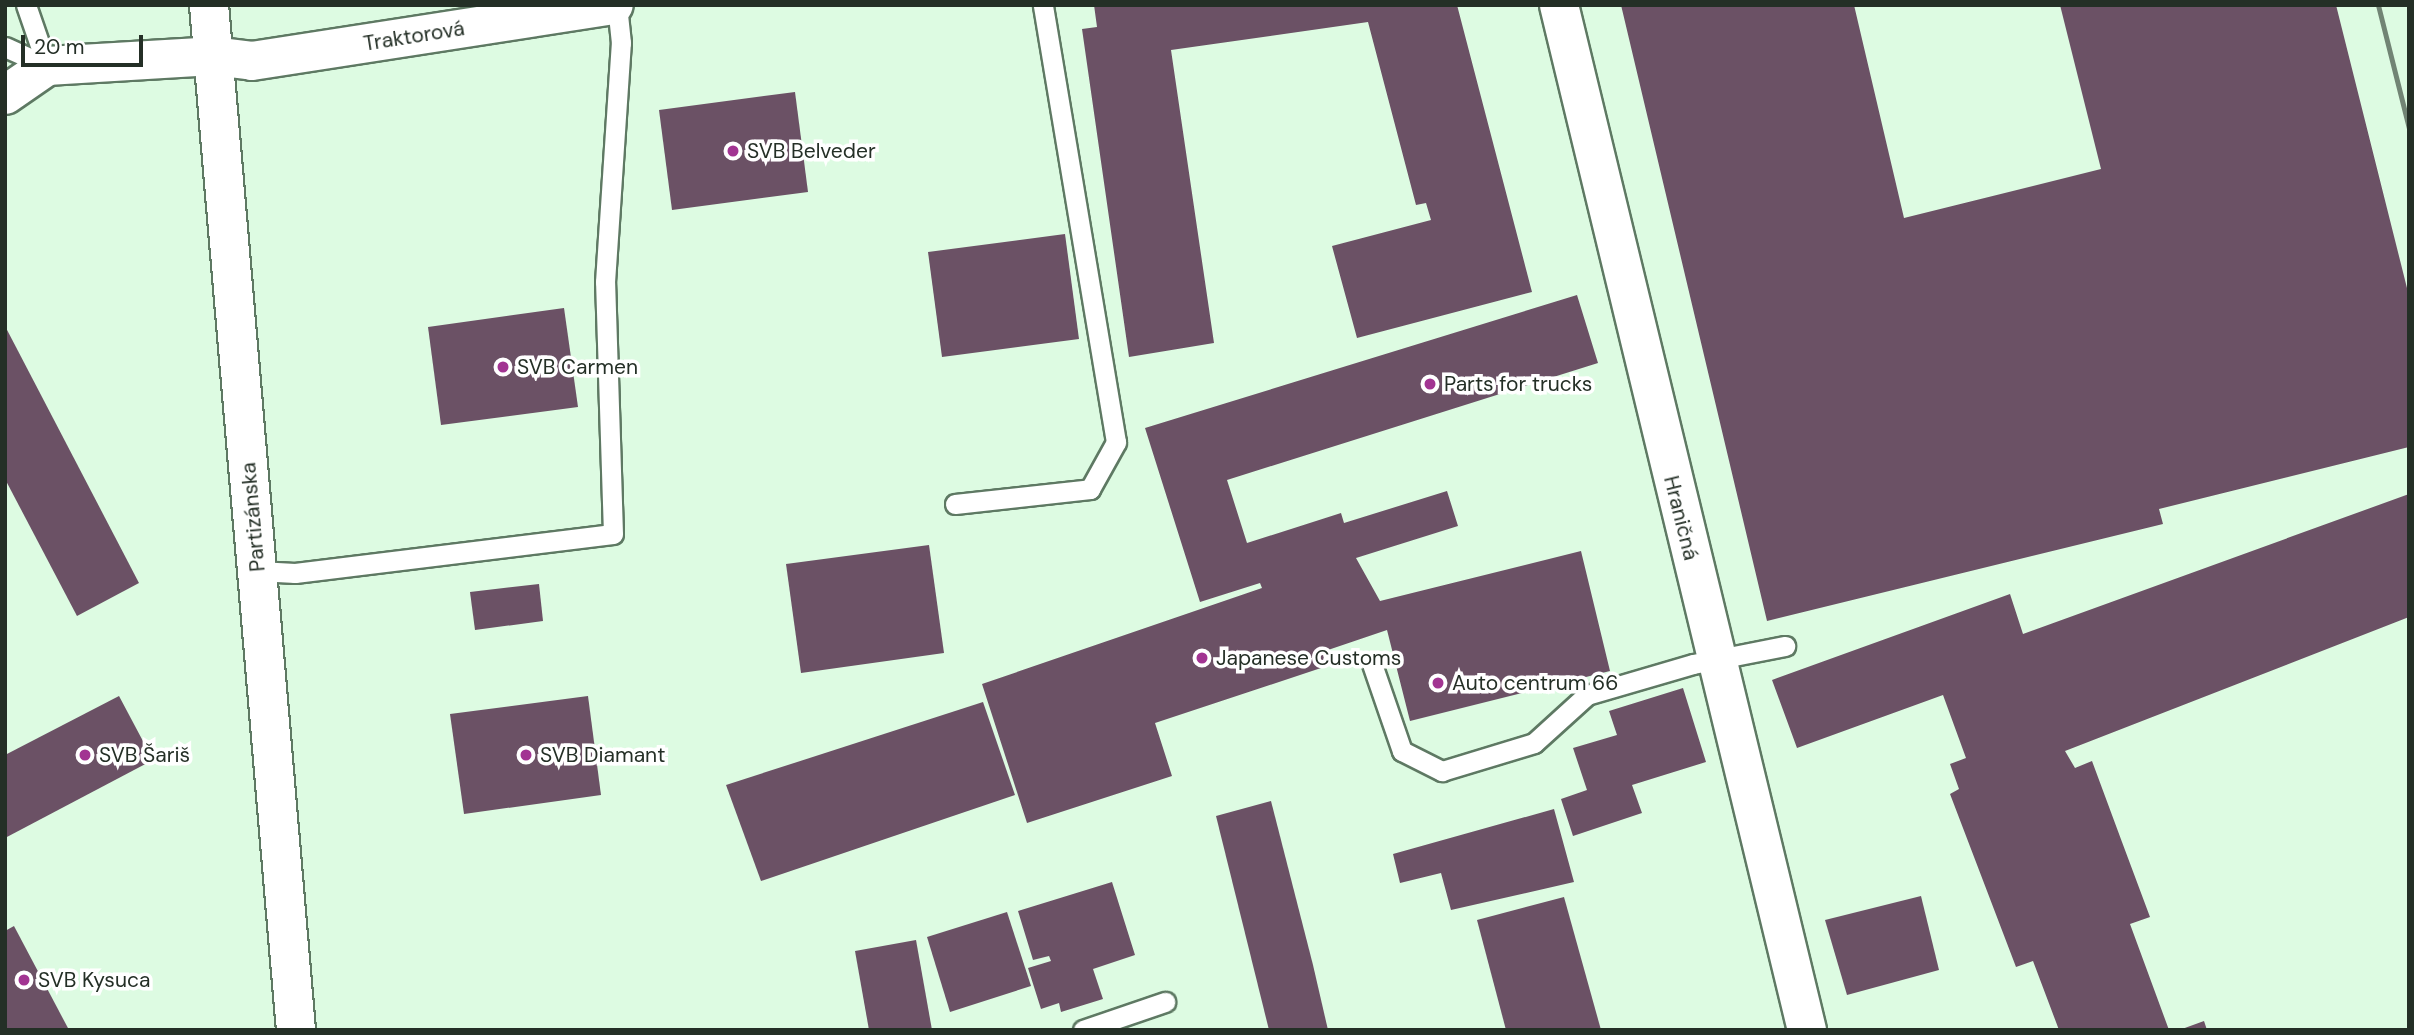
<!DOCTYPE html>
<html>
<head>
<meta charset="utf-8">
<style>
	body { margin:0 }
	#map { position:relative; width:2414px; height:1035px; overflow:hidden; background:#ddfbe2; font-family:"DM Sans",sans-serif }
	div>[style] { position:absolute }
	[style*='--x'] { left:calc(var(--x)*1px); top:calc(var(--y)*1px); width:calc(var(--w)*1px); rotate:calc(var(--a)*1deg) }
	.building>* { inset:0; background:#6b5165 }
	.roads { filter:drop-shadow(2px 0 #5e7963) drop-shadow(-2px 0 #5e7963) drop-shadow(0 2px #5e7963) drop-shadow(0 -2px #5e7963) }
	.lane>* { height:19px; margin:-9.5px; padding:0 9.5px; transform-origin:9.5px; border-radius:9.5px; background:#fff }
	.street>* { height:38px; margin:-19px; padding:0 19px; transform-origin:19px; border-radius:19px; background:#fff }
	.secondary>* { height:38px; margin:-19px; padding:0 19px; transform-origin:19px; border-radius:19px; background:#fff }
	.rail>* { height:5px; margin:-2.5px; padding:0 2.5px; transform-origin:2.5px; border-radius:2.5px; background:#718474 }
	.dots>* { width:19px; height:19px; translate:-50% -50%; box-sizing:border-box; border:4px solid #fff; border-radius:50% }
	span { translate:-50% -50%; white-space:nowrap; text-align:center; line-height:1.15; -webkit-text-stroke:7px #fff; paint-order:stroke }
	.street-label { font-size:21px; color:#242f26 }
	.poi-label { font-size:21px; color:#242f26 }
	.left { translate:0 -50%; text-align:left }
	.frame { position:absolute; inset:0; border:7px solid #242f26; pointer-events:none }
	.scale { position:absolute; left:21px; top:35px; width:122px; height:32px; box-sizing:border-box; border:4px solid #242f26; border-top:0; padding-left:9px; font-size:21px; line-height:24px; white-space:nowrap; color:#242f26; -webkit-text-stroke:5px #fff; paint-order:stroke }
</style>
</head>
<body>
<div id="map">
	<div class="building">
		<i style="clip-path:polygon(1094px 5px,1457px 5px,1532px 292px,1357px 338px,1332px 246px,1431px 220px,1426px 203px,1416px 205px,1368px 22px,1171px 50px,1214px 343px,1129px 357px,1082px 29px,1097px 27px)"></i>
		<i style="clip-path:polygon(1621px 5px,1854px 5px,1904px 218px,2101px 169px,2060px 5px,2336px 5px,2409px 296px,2409px 447px,2159px 509px,2163px 524px,1767px 621px)"></i>
		<i style="clip-path:polygon(795px 92px,808px 192px,672px 210px,659px 110px)"></i>
		<i style="clip-path:polygon(1065px 234px,1079px 339px,942px 357px,928px 252px)"></i>
		<i style="clip-path:polygon(1577px 295px,1598px 363px,1227px 480px,1247px 543px,1341px 513px,1344px 523px,1447px 491px,1458px 526px,1356px 558px,1380px 601px,1581px 551px,1610px 671px,1410px 721px,1387px 630px,1328px 650px,1333px 664px,1155px 723px,1172px 776px,1027px 823px,982px 684px,1262px 588px,1260px 583px,1200px 602px,1145px 428px)"></i>
		<i style="clip-path:polygon(564px 308px,578px 407px,441px 425px,428px 327px)"></i>
		<i style="clip-path:polygon(5px 326px,139px 583px,77px 616px,5px 479px)"></i>
		<i style="clip-path:polygon(2409px 494px,2409px 617px,2065px 751px,2075px 768px,2092px 761px,2122px 842px,2150px 917px,2130px 924px,2169px 1030px,2059px 1030px,2033px 961px,2016px 967px,1950px 794px,1959px 789px,1950px 764px,1966px 758px,1943px 695px,1797px 748px,1772px 680px,2010px 594px,2023px 634px)"></i>
		<i style="clip-path:polygon(929px 545px,944px 653px,801px 673px,786px 564px)"></i>
		<i style="clip-path:polygon(539px 584px,543px 621px,475px 630px,470px 592px)"></i>
		<i style="clip-path:polygon(1683px 688px,1706px 762px,1632px 785px,1642px 813px,1573px 836px,1561px 799px,1587px 790px,1573px 748px,1617px 735px,1609px 711px)"></i>
		<i style="clip-path:polygon(119px 696px,153px 760px,5px 838px,5px 755px)"></i>
		<i style="clip-path:polygon(588px 696px,601px 795px,464px 814px,450px 714px)"></i>
		<i style="clip-path:polygon(983px 702px,1015px 795px,761px 881px,726px 785px)"></i>
		<i style="clip-path:polygon(1271px 801px,1313px 965px,1328px 1030px,1269px 1030px,1216px 816px)"></i>
		<i style="clip-path:polygon(1554px 809px,1574px 882px,1451px 910px,1441px 873px,1400px 883px,1393px 854px)"></i>
		<i style="clip-path:polygon(1112px 882px,1135px 955px,1093px 969px,1103px 999px,1061px 1012px,1059px 1003px,1041px 1009px,1028px 968px,1051px 961px,1049px 956px,1033px 960px,1018px 911px)"></i>
		<i style="clip-path:polygon(1921px 896px,1939px 970px,1847px 995px,1825px 920px)"></i>
		<i style="clip-path:polygon(1564px 897px,1601px 1030px,1506px 1030px,1477px 920px)"></i>
		<i style="clip-path:polygon(1007px 912px,1031px 986px,950px 1012px,927px 937px)"></i>
		<i style="clip-path:polygon(14px 926px,69px 1030px,5px 1030px,5px 931px)"></i>
		<i style="clip-path:polygon(916px 940px,932px 1030px,869px 1030px,855px 951px)"></i>
		<i style="clip-path:polygon(2204px 1021px,2207px 1030px,2182px 1030px,2182px 1029px)"></i>
	</div>
	<div class="roads">
		<div class="lane">
			<i style="--x:26;--y:5;--w:65;--a:71"></i>
			<i style="--x:5;--y:47;--w:46;--a:24.3"></i>
			<i style="--x:955;--y:504;--w:136;--a:-6.3"></i>
			<i style="--x:1090;--y:489;--w:54;--a:-61"></i>
			<i style="--x:1116;--y:442;--w:443;--a:-99.5"></i>
			<i style="--x:258;--y:571;--w:37;--a:3"></i>
			<i style="--x:295;--y:573;--w:320;--a:-7"></i>
			<i style="--x:613;--y:534;--w:252;--a:-91.8"></i>
			<i style="--x:605;--y:282;--w:240;--a:-86.2"></i>
			<i style="--x:621;--y:43;--w:38;--a:-96"></i>
			<i style="--x:1372;--y:664;--w:92;--a:71"></i>
			<i style="--x:1402;--y:751;--w:45;--a:26.6"></i>
			<i style="--x:1442;--y:771;--w:96;--a:-16.9"></i>
			<i style="--x:1534;--y:743;--w:72;--a:-42.2"></i>
			<i style="--x:1587;--y:695;--w:110;--a:-16.3"></i>
			<i style="--x:1693;--y:664;--w:94;--a:-11.1"></i>
			<i style="--x:1083;--y:1030;--w:87;--a:-18.9"></i>
		</div>
		<div class="street">
			<i style="--x:1559;--y:5;--w:1055;--a:76.4"></i>
			<i style="--x:5;--y:95;--w:51;--a:-34.6"></i>
			<i style="--x:47;--y:66;--w:166;--a:-3.4"></i>
			<i style="--x:213;--y:56;--w:39;--a:7"></i>
			<i style="--x:252;--y:61;--w:366;--a:-8.8"></i>
		</div>
		<div class="secondary">
			<i style="--x:209;--y:5;--w:1029;--a:85.15"></i>
		</div>
	</div>
	<div class="rail">
		<i style="--x:2378;--y:5;--w:127;--a:75.9"></i>
	</div>
	<div class="dots">
		<i style="left:733px;top:151px;background:#a23492"></i>
		<i style="left:503px;top:367px;background:#a23492"></i>
		<i style="left:1430px;top:384px;background:#a23492"></i>
		<i style="left:1202px;top:658px;background:#a23492"></i>
		<i style="left:1438px;top:683px;background:#a23492"></i>
		<i style="left:85px;top:755px;background:#a23492"></i>
		<i style="left:526px;top:755px;background:#a23492"></i>
		<i style="left:24px;top:980px;background:#a23492"></i>
	</div>
	<div class="street-label">
		<span style="left:414px;top:36px;rotate:-9deg">Traktorová</span>
		<span style="left:253px;top:517px;rotate:-95deg">Partizánska</span>
		<span style="left:1681px;top:518px;rotate:76deg">Hraničná</span>
	</div>
	<div class="poi-label">
		<span class="left" style="left:747px;top:151px">SVB Belveder</span>
		<span class="left" style="left:517px;top:367px">SVB Carmen</span>
		<span class="left" style="left:1444px;top:384px">Parts for trucks</span>
		<span class="left" style="left:1216px;top:658px">Japanese Customs</span>
		<span class="left" style="left:1452px;top:683px">Auto centrum 66</span>
		<span class="left" style="left:99px;top:755px">SVB Šariš</span>
		<span class="left" style="left:540px;top:755px">SVB Diamant</span>
		<span class="left" style="left:38px;top:980px">SVB Kysuca</span>
	</div>
	<div class="frame"></div>
	<div class="scale">20 m</div>
</div>
</body>
</html>
